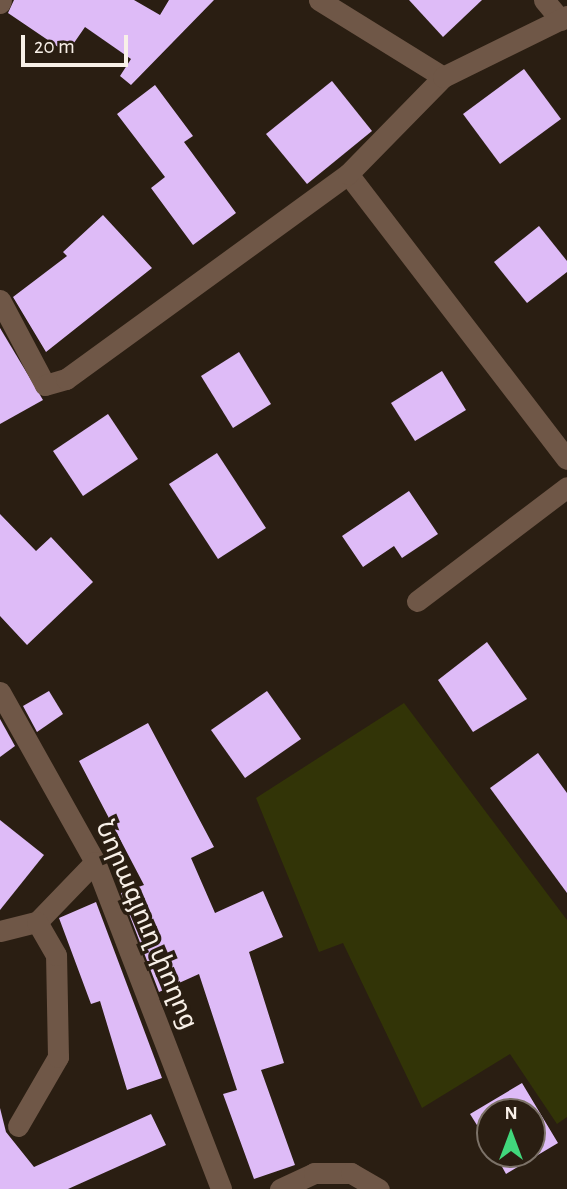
<!DOCTYPE html>
<html>
<head>
<meta charset="utf-8">
<style>
	body { margin:0 }
	#map { position:relative; width:567px; height:1189px; overflow:hidden; background:#2a1e12; font-family:"Alegreya Sans","Noto Sans Armenian",sans-serif }
	div>[style] { position:absolute }
	[style*='--x'] { left:calc(var(--x)*1px); top:calc(var(--y)*1px); width:calc(var(--w)*1px); rotate:calc(var(--a)*1deg) }
	.green>* { inset:0; background:#323407 }
	.building>* { inset:0; background:#debbf7 }
	.minor>* { height:21px; margin:-10.5px; padding:0 10.5px; transform-origin:10.5px; border-radius:10.5px; background:#6f5747 }
	span { translate:-50% -50%; white-space:nowrap; text-align:center; line-height:1.15; -webkit-text-stroke:7px #2a1e12; paint-order:stroke }
	.street-label { font-size:26px; color:#f8f0e8 }
	.north { position:absolute; left:476px; top:1098px; width:70px; height:70px; box-sizing:border-box; background:#2a1e12; border:2px solid #7c7268; border-radius:50%; rotate:0deg; font-size:19px; font-weight:700; line-height:28px; text-align:center; color:#f8f0e8 }
	.north::after { content:''; display:block; margin:auto; width:24px; height:32px; background:#41d77c; clip-path:polygon(50% 0,100% 100%,50% 72%,0 100%) }
	.scale { position:absolute; left:21px; top:35px; width:107px; height:32px; box-sizing:border-box; border:4px solid #f8f0e8; border-top:0; padding-left:9px; font-size:21px; line-height:24px; white-space:nowrap; color:#f8f0e8; -webkit-text-stroke:5px #2a1e12; paint-order:stroke }
</style>
</head>
<body>
<div id="map">
	<div class="green">
		<i style="clip-path:polygon(404px 703px,567px 920px,567px 1117px,557px 1124px,510px 1054px,422px 1108px,343px 943px,319px 952px,256px 798px)"></i>
	</div>
	<div class="building">
		<i style="clip-path:polygon(14px 0,134px 0,160px 15px,169px 0,214px 0,131px 85px,120px 76px,131px 59px,85px 27px,67px 53px,8px 13px)"></i>
		<i style="clip-path:polygon(409px 0,482px 0,443px 37px)"></i>
		<i style="clip-path:polygon(524px 69px,561px 119px,500px 164px,463px 114px)"></i>
		<i style="clip-path:polygon(332px 81px,372px 131px,307px 184px,266px 134px)"></i>
		<i style="clip-path:polygon(155px 85px,193px 136px,184px 142px,236px 213px,193px 245px,151px 188px,165px 177px,117px 114px)"></i>
		<i style="clip-path:polygon(103px 215px,152px 268px,46px 352px,13px 297px,67px 256px,63px 252px)"></i>
		<i style="clip-path:polygon(539px 226px,567px 261px,567px 272px,527px 303px,494px 262px)"></i>
		<i style="clip-path:polygon(0 328px,43px 400px,0 424px)"></i>
		<i style="clip-path:polygon(239px 352px,271px 404px,233px 428px,201px 376px)"></i>
		<i style="clip-path:polygon(442px 371px,466px 410px,415px 441px,391px 403px)"></i>
		<i style="clip-path:polygon(108px 414px,138px 459px,83px 496px,53px 451px)"></i>
		<i style="clip-path:polygon(217px 453px,266px 528px,218px 559px,169px 484px)"></i>
		<i style="clip-path:polygon(409px 491px,438px 534px,402px 558px,394px 546px,363px 567px,342px 536px)"></i>
		<i style="clip-path:polygon(0 514px,36px 551px,51px 537px,93px 582px,27px 645px,0 616px)"></i>
		<i style="clip-path:polygon(487px 642px,527px 699px,473px 732px,438px 680px)"></i>
		<i style="clip-path:polygon(49px 691px,63px 714px,37px 732px,23px 706px)"></i>
		<i style="clip-path:polygon(267px 691px,301px 739px,245px 778px,211px 730px)"></i>
		<i style="clip-path:polygon(0 719px,15px 746px,0 757px)"></i>
		<i style="clip-path:polygon(148px 723px,214px 847px,191px 858px,215px 913px,263px 891px,283px 937px,249px 952px,284px 1063px,261px 1070px,295px 1165px,254px 1179px,223px 1094px,237px 1090px,199px 974px,159px 992px,121px 893px,144px 885px,79px 761px)"></i>
		<i style="clip-path:polygon(538px 753px,567px 793px,567px 893px,490px 788px)"></i>
		<i style="clip-path:polygon(0 820px,44px 855px,0 910px)"></i>
		<i style="clip-path:polygon(96px 902px,162px 1078px,127px 1090px,100px 1001px,91px 1004px,59px 918px)"></i>
		<i style="clip-path:polygon(522px 1083px,558px 1143px,506px 1174px,495px 1154px,532px 1154px,532px 1112px,490px 1112px,490px 1146px,470px 1114px)"></i>
		<i style="clip-path:polygon(0 1108px,6px 1132px,34px 1167px,151px 1114px,166px 1145px,68px 1189px,0 1189px)"></i>
	</div>
	<div class="minor">
		<i style="--x:319;--y:0;--w:146;--a:31.8"></i>
		<i style="--x:544;--y:0;--w:26;--a:50"></i>
		<i style="--x:0;--y:3;--w:3;--a:-72"></i>
		<i style="--x:348;--y:174;--w:359;--a:52.5"></i>
		<i style="--x:0;--y:300;--w:96;--a:62.1"></i>
		<i style="--x:45;--y:385;--w:22;--a:-16"></i>
		<i style="--x:66;--y:379;--w:349;--a:-36"></i>
		<i style="--x:348;--y:174;--w:136;--a:-45.6"></i>
		<i style="--x:443;--y:77;--w:138;--a:-26.2"></i>
		<i style="--x:417;--y:601;--w:188;--a:-37.2"></i>
		<i style="--x:0;--y:692;--w:195;--a:60.8"></i>
		<i style="--x:95;--y:862;--w:350;--a:68.9"></i>
		<i style="--x:0;--y:931;--w:38;--a:-14"></i>
		<i style="--x:37;--y:922;--w:83;--a:-46"></i>
		<i style="--x:18;--y:1126;--w:80;--a:-59.9"></i>
		<i style="--x:58;--y:1057;--w:102;--a:-91.1"></i>
		<i style="--x:56;--y:955;--w:38;--a:-120"></i>
		<i style="--x:280;--y:1189;--w:38;--a:-25"></i>
		<i style="--x:314;--y:1173;--w:37;--a:0"></i>
		<i style="--x:351;--y:1173;--w:32;--a:30"></i>
	</div>
	<div class="street-label">
		<span style="left:146px;top:925px;rotate:67deg">Նորագյուղ փողոց</span>
	</div>
	<div class="north">N</div>
	<div class="scale">20 m</div>
</div>
</body>
</html>
